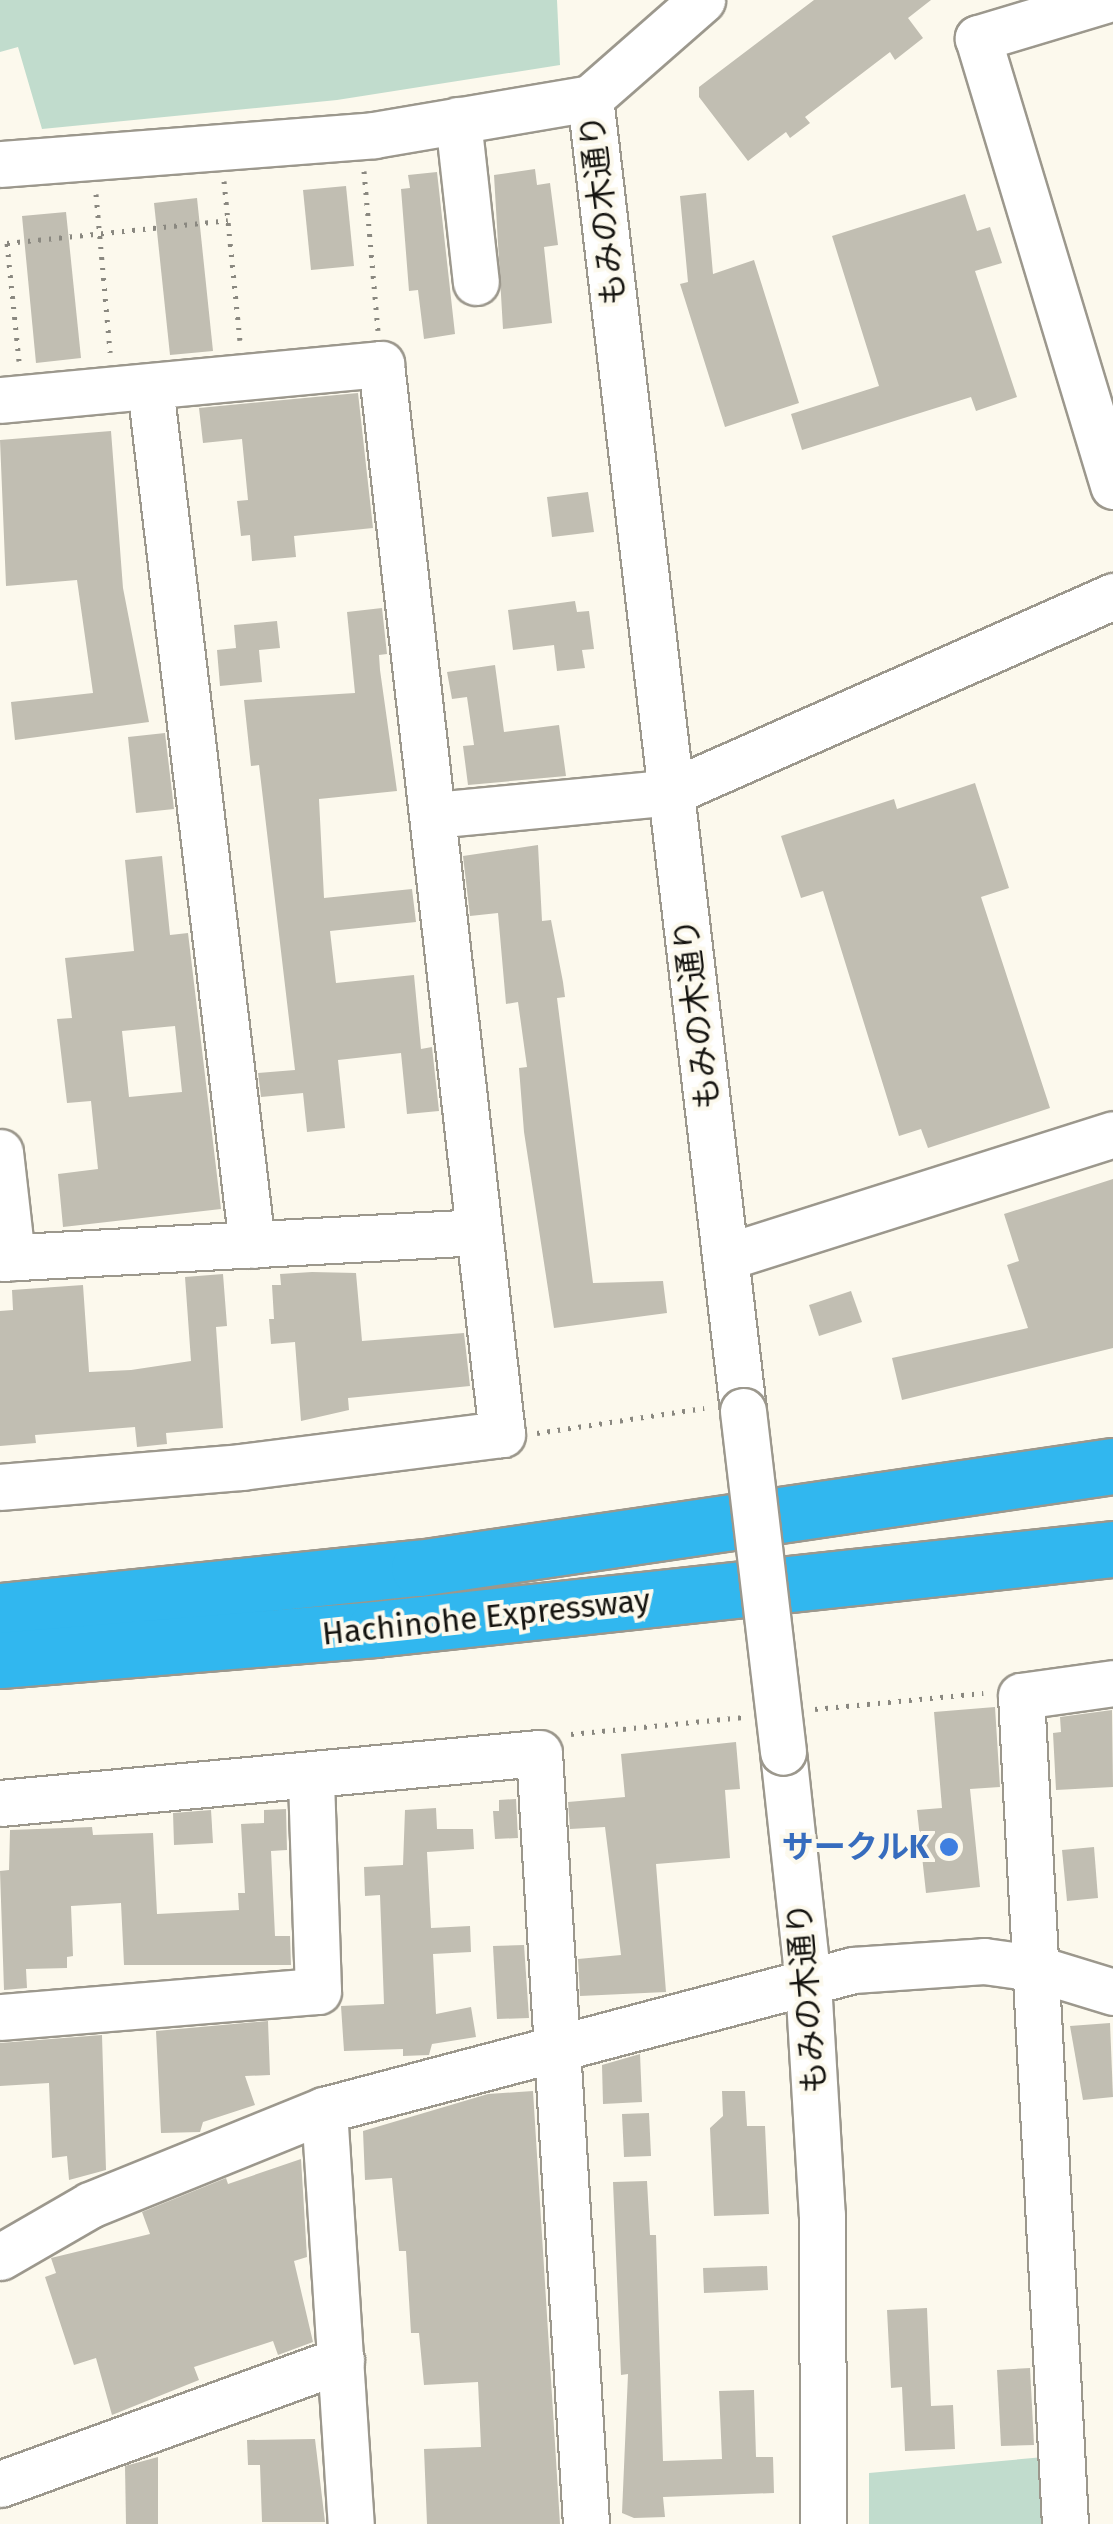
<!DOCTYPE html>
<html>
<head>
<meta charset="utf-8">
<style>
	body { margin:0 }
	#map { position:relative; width:1113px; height:2524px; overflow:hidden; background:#fcf9ed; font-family:"Fira Sans","Noto Sans JP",sans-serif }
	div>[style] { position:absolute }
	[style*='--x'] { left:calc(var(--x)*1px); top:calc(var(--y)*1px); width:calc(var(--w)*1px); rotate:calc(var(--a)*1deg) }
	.green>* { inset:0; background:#c1dccd }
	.building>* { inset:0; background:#c1beb2 }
	.path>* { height:5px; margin-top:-2.5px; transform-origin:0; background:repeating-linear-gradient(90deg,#8a8880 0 2.5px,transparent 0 10.5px) }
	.roads { filter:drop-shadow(2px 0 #9c988d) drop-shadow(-2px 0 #9c988d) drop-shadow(0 2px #9c988d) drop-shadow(0 -2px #9c988d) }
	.minor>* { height:45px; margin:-22.5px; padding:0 22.5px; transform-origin:22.5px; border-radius:22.5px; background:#fff }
	.highway>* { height:55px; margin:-27.5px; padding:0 27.5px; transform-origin:27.5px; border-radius:27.5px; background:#31b7ef }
	.bridges { filter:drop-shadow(2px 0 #9c988d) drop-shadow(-2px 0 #9c988d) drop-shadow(0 2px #9c988d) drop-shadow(0 -2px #9c988d) }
	.minor-bridge>* { height:45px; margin:-22.5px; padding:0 22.5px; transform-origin:22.5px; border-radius:22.5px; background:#fff }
	.dots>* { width:28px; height:28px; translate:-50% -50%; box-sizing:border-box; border:5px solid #fcf9ed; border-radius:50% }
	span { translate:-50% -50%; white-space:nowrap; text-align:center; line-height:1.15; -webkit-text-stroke:8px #fcf9ed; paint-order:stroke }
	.street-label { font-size:32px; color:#151410 }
	.shop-label { font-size:32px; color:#366cbe; font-weight:700 }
	.right { translate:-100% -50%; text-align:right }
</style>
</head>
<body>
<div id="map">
	<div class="green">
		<i style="clip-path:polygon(0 0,557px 0,560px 65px,337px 100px,42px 129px,18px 47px,0 52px)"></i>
		<i style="clip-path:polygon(1044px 2457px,1049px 2524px,869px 2524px,869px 2473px)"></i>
	</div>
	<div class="building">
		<i style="clip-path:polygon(814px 0,931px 0,908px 18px,923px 38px,895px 60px,890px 52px,805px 117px,810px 123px,790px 138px,786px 132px,748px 161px,699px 97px,699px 87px)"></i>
		<i style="clip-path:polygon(535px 169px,537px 185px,550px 183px,558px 245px,544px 247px,552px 323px,503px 329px,494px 175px)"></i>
		<i style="clip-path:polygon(437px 172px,455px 334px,424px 339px,418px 290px,409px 291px,401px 189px,410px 188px,408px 175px)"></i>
		<i style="clip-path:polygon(346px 186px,354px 266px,311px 270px,303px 190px)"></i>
		<i style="clip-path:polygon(706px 193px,713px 274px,754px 260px,799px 403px,725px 427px,680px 284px,688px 282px,680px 196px)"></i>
		<i style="clip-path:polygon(965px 194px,977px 231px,990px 227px,1002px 263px,975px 271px,1017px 397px,976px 411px,971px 397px,802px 450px,791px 414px,879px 386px,832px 236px)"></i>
		<i style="clip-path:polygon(197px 198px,213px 351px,170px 355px,154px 203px)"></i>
		<i style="clip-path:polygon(66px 212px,81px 358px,36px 363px,22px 216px)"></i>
		<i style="clip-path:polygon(358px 393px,373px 528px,294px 536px,296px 557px,252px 561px,250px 535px,241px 536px,237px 501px,248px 500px,242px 439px,203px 443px,199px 408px)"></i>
		<i style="clip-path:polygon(111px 431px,123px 588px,149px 722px,15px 740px,11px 702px,93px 693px,77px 580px,6px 586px,0 440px)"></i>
		<i style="clip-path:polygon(588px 492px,594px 532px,552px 537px,547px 497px)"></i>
		<i style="clip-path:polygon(575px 601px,577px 612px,589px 611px,594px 649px,582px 650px,585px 668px,557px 671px,554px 645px,513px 650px,508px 610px)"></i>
		<i style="clip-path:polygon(382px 608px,387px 654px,379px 655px,380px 670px,397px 791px,319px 799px,324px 898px,412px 889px,416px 922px,330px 931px,336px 983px,414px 975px,421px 1049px,432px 1047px,439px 1111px,407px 1114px,401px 1053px,338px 1060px,345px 1128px,307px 1132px,303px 1093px,261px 1097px,258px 1073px,295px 1070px,259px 765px,251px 766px,244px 700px,355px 693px,347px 612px)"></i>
		<i style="clip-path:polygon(277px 621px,280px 648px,259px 650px,262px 682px,220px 686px,217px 650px,236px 648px,234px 625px)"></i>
		<i style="clip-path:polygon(495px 665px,504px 732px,559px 725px,566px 776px,468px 785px,463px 746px,474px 745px,467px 697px,452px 699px,447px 672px)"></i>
		<i style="clip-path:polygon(165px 733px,174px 809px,136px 813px,128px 737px)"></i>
		<i style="clip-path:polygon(975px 783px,1009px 888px,981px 897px,1050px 1108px,928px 1148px,921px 1129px,899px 1136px,823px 891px,801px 898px,781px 836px,894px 799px,897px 809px)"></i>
		<i style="clip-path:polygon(538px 845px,542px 921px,551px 920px,563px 982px,565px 997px,557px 998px,593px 1283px,663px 1281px,667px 1313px,554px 1328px,524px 1132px,519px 1068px,527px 1067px,518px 1002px,506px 1004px,498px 913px,470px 916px,463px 856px)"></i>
		<i style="clip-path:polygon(evenodd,162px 856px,170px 935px,188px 933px,221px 1209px,63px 1227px,58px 1174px,98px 1169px,91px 1101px,67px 1103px,57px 1019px,72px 1018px,65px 958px,134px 951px,125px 860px,162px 856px,175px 1026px,182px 1092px,129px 1097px,122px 1031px,175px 1026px)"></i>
		<i style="clip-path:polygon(1113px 1179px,1113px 1348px,902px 1400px,892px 1358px,1028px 1328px,1007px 1265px,1019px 1261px,1004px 1214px)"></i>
		<i style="clip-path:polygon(312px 1272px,356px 1273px,362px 1341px,464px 1333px,470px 1386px,348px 1398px,349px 1410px,301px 1421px,295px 1342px,271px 1344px,269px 1319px,274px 1319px,272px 1285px,281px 1285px,280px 1274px)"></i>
		<i style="clip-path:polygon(223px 1274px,227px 1326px,216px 1327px,223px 1428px,166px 1433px,167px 1444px,137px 1447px,135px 1427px,35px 1435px,36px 1443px,0 1446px,0 1311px,13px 1310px,12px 1290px,83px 1285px,89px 1372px,131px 1370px,191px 1361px,185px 1277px)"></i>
		<i style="clip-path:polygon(851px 1291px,862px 1322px,819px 1336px,809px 1305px)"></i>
		<i style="clip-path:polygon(995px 1707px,1000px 1787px,970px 1789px,980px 1887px,926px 1893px,917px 1810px,942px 1808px,934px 1712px)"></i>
		<i style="clip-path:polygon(1112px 1710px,1113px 1787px,1056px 1790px,1053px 1733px,1061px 1732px,1060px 1717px)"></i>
		<i style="clip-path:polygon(736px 1742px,740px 1789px,725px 1790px,730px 1858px,656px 1864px,666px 1992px,580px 1996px,578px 1959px,621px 1955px,605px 1827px,570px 1829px,568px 1802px,625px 1797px,621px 1754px)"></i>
		<i style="clip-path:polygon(516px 1799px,518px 1838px,495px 1839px,493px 1811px,499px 1811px,499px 1800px)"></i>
		<i style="clip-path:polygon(436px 1808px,437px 1829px,473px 1829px,474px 1849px,427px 1852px,431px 1928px,470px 1926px,471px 1952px,433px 1954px,436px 2014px,471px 2007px,476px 2037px,432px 2044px,429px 2055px,403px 2056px,403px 2049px,344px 2051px,341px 2006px,384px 2004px,380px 1895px,365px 1896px,364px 1867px,403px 1865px,405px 1810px)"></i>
		<i style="clip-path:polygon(286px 1809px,287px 1850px,271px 1851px,275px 1936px,290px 1936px,291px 1965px,124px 1965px,121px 1903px,71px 1906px,73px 1956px,67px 1957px,67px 1968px,26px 1969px,27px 1988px,4px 1990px,0 1871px,9px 1870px,10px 1830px,92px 1827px,93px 1835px,153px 1833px,157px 1914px,239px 1910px,238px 1893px,245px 1893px,241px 1824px,264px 1823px,264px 1810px)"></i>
		<i style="clip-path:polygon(211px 1810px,213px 1843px,174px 1845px,173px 1813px)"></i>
		<i style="clip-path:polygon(1094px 1847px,1098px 1898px,1067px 1901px,1062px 1850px)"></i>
		<i style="clip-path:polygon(524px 1945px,529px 2018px,497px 2019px,493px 1946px)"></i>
		<i style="clip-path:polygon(268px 2021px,270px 2075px,245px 2076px,255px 2105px,203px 2122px,200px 2132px,161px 2133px,156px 2031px)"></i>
		<i style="clip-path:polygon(1110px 2023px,1113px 2097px,1083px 2100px,1070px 2026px)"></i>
		<i style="clip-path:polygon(102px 2035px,106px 2170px,69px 2180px,67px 2156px,52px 2158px,49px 2083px,0 2086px,0 2043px)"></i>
		<i style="clip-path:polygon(640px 2054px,642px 2102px,603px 2104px,602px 2065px)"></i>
		<i style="clip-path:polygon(533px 2091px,560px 2524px,427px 2524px,424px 2449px,481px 2447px,478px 2382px,424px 2385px,419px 2333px,411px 2333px,406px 2251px,399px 2251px,392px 2178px,365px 2180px,363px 2131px,488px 2094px)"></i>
		<i style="clip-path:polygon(722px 2091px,745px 2091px,747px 2126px,765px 2126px,769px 2214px,714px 2216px,710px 2128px,723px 2116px)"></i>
		<i style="clip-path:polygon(649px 2113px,651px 2156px,624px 2157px,622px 2114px)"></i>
		<i style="clip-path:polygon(301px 2159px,307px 2257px,294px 2261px,313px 2342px,278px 2355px,273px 2341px,194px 2367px,199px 2380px,112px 2415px,96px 2358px,74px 2365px,45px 2277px,56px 2273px,51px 2258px,150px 2234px,142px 2212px,226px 2178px,228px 2184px)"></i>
		<i style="clip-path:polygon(647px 2181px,650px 2235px,656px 2235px,663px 2461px,722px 2459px,719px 2391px,754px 2390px,756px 2457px,773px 2457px,774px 2493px,663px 2497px,665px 2517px,634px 2518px,622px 2513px,628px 2374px,621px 2375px,613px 2182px)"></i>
		<i style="clip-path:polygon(767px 2266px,768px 2290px,704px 2293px,703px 2268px)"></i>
		<i style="clip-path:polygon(927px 2308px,931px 2406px,953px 2405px,955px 2449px,905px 2451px,902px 2387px,891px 2388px,887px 2310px)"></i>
		<i style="clip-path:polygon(1030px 2368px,1034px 2445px,1001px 2446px,997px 2370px)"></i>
		<i style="clip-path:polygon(315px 2439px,325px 2522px,262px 2522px,260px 2465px,248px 2465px,247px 2440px)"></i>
		<i style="clip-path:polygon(158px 2457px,158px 2524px,126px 2524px,125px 2466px)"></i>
	</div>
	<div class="path">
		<i style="--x:364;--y:171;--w:160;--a:85"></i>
		<i style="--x:224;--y:181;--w:160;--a:84.3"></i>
		<i style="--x:96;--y:194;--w:159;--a:84.9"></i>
		<i style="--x:19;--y:361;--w:119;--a:-95.8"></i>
		<i style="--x:7;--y:243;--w:222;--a:-5.9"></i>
		<i style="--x:537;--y:1433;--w:169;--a:-8.5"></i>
		<i style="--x:815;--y:1709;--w:169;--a:-5.4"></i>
		<i style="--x:571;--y:1734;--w:174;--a:-5.6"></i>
	</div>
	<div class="roads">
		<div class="minor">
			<i style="--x:1105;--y:0;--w:133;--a:163.3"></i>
			<i style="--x:978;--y:38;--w:468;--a:73.2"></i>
			<i style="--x:590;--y:98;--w:1322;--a:83.35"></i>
			<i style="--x:458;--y:120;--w:163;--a:83.7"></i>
			<i style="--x:0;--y:164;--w:375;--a:-4.4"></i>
			<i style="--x:374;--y:135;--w:219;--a:-9.7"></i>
			<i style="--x:590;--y:98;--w:149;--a:-41.2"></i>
			<i style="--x:150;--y:387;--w:864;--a:83.22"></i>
			<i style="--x:0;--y:400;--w:383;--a:-5.4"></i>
			<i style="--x:381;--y:364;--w:1077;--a:83.55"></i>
			<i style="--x:502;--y:1434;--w:262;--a:172.8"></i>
			<i style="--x:242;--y:1467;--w:243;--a:175.3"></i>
			<i style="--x:434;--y:815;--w:238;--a:-5.5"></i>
			<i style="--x:671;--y:792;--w:484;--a:-23.9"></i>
			<i style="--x:0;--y:1152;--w:106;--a:83.5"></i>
			<i style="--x:726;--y:1257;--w:406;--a:-17.6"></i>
			<i style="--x:0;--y:1258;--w:479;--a:-3.1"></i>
			<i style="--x:783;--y:1752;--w:231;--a:83.8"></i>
			<i style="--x:808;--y:1982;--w:233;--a:86.6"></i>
			<i style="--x:822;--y:2215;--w:309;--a:89.8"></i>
			<i style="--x:0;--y:1803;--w:541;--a:-5.3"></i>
			<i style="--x:539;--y:1753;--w:772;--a:86.51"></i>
			<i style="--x:0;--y:2017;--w:319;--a:-4.7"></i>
			<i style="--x:318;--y:1991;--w:212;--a:-91.9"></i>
			<i style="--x:324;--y:2110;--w:415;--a:86.3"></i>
			<i style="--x:0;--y:2257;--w:104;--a:-30"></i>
			<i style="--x:90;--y:2205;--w:253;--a:-22.1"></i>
			<i style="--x:324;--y:2110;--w:547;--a:-14.82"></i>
			<i style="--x:853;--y:1970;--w:131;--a:-3.9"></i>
			<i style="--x:984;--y:1961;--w:51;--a:7.8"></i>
			<i style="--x:1035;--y:1968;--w:82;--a:17.1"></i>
			<i style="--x:0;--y:2484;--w:363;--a:-20"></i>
			<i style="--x:1065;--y:2524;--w:829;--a:-93.04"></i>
			<i style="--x:1021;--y:1696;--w:93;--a:-8"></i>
		</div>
		<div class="highway">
			<i style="--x:0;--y:1611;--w:421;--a:-5.9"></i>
			<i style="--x:419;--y:1568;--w:701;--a:-8.36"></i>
			<i style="--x:0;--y:1660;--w:376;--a:-4.7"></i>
			<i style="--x:375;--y:1629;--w:742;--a:-6.19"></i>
		</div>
	</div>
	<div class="bridges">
		<div class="minor-bridge">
			<i style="--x:743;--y:1411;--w:343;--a:83.3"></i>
		</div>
	</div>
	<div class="dots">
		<i style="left:949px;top:1847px;background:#3f7fe0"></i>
	</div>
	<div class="street-label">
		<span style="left:603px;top:210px;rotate:-97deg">もみの木通り</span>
		<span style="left:697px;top:1014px;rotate:-97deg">もみの木通り</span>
		<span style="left:486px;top:1617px;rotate:-6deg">Hachinohe Expressway</span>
		<span style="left:807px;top:1998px;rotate:-95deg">もみの木通り</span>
	</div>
	<div class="shop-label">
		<span class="right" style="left:929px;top:1847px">サークルK</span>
	</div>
</div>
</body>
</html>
